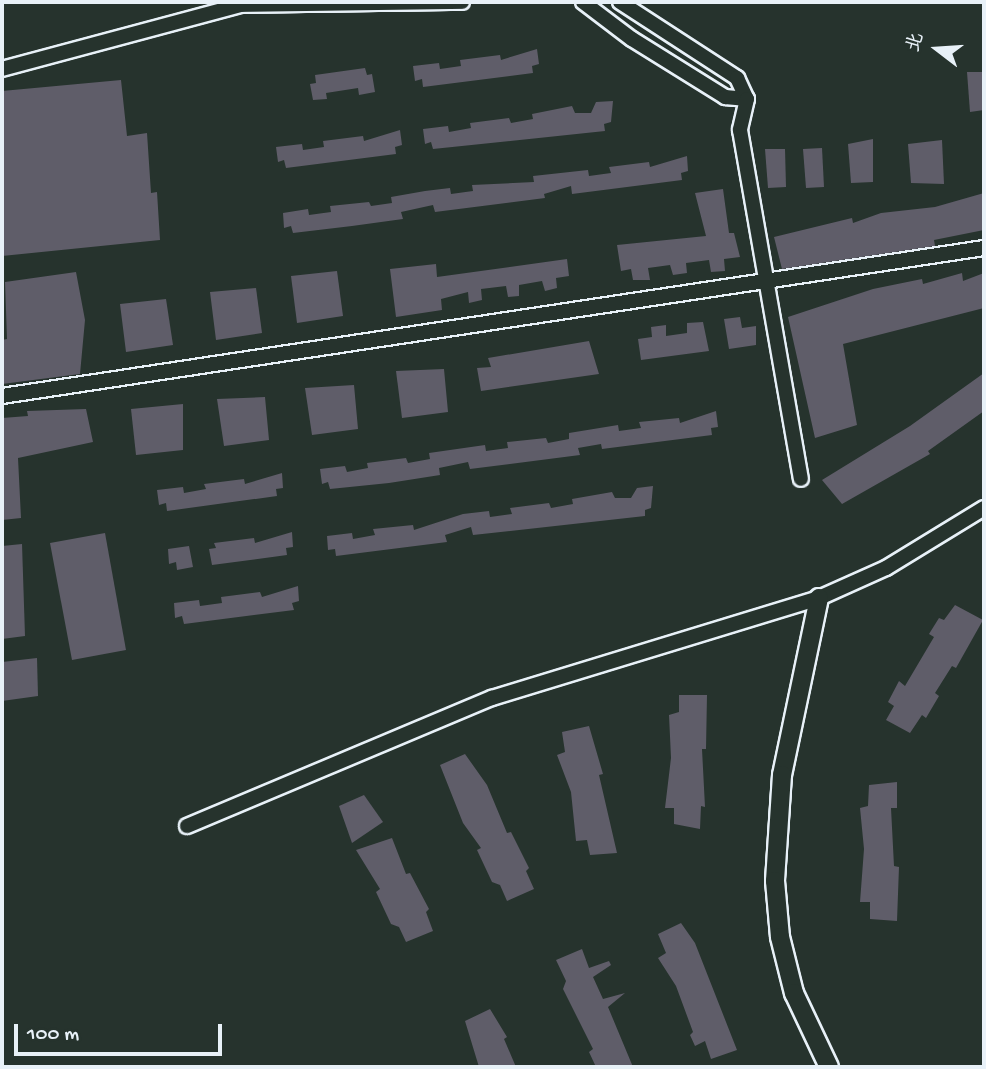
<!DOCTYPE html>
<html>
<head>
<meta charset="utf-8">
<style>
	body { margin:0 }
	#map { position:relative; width:986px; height:1069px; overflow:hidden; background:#26332d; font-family:"Gochi Hand","LXGW WenKai TC",sans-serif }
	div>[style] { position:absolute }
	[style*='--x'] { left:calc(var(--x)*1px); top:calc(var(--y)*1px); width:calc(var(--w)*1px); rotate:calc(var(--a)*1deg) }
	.building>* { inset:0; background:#5f5d69 }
	.roads { filter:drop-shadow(2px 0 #e8f1f8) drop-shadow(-2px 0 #e8f1f8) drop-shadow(0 2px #e8f1f8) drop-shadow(0 -2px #e8f1f8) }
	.minor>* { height:14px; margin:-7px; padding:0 7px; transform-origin:7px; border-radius:7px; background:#26332d }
	.tertiary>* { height:18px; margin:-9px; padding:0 9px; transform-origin:9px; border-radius:9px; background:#26332d }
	span { translate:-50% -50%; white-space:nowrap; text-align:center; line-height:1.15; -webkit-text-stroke:6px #26332d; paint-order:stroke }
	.frame { position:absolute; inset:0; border:4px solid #e8f1f8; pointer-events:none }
	.north { position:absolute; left:902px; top:14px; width:70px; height:70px; -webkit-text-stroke:5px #26332d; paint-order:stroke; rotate:287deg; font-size:19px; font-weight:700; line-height:28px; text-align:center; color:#e8f1f8 }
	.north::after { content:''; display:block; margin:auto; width:24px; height:32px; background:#e8f1f8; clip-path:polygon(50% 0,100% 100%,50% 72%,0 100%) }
	.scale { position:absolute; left:14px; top:1024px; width:208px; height:32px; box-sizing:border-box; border:4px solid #e8f1f8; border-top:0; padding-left:9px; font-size:21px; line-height:24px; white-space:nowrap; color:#e8f1f8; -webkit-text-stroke:5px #26332d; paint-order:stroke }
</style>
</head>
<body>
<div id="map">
	<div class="building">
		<i style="clip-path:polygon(537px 49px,539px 64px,532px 66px,533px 73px,423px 87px,422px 79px,415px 81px,413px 66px,439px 63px,440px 69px,461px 66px,460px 60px,500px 55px,501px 60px)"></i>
		<i style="clip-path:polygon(365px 68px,367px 75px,372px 74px,375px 92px,359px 95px,358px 88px,326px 93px,327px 99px,313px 100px,310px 84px,316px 83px,315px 75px)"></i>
		<i style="clip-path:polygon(967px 72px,984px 72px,984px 110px,970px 112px)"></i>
		<i style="clip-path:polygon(121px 80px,127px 136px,147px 133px,151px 193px,157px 192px,160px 240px,2px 256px,2px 91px)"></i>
		<i style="clip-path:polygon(613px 101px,611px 122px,604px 124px,605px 131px,433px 149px,431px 142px,425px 144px,423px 129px,448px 126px,449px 132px,471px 128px,470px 123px,509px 118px,511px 123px,533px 119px,532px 114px,572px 106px,575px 113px,591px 113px,596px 102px)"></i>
		<i style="clip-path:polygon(400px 130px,402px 145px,395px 147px,396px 154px,286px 168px,284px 160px,278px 162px,276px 147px,302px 144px,303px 150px,324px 147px,323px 141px,363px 136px,364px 141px)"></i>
		<i style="clip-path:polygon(873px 139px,873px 182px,851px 183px,848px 144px)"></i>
		<i style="clip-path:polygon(942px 140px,944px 184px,911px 183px,908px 144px)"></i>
		<i style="clip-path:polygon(822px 148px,824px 187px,806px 188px,803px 149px)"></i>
		<i style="clip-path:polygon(765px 149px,785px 149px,786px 187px,768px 188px)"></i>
		<i style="clip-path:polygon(687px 156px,688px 171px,681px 173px,682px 180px,572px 194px,571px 186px,544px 194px,545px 198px,435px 212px,433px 205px,401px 212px,403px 219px,352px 226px,293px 233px,291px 226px,284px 228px,283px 213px,308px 209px,309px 215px,331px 212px,330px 206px,369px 202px,371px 206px,392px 203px,391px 197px,425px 191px,450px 188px,451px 194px,473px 191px,472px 185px,534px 182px,533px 176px,588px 170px,589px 176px,611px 173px,609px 167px,649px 162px,650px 167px)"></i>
		<i style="clip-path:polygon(723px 189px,729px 233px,734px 233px,740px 257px,724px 259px,725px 271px,711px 272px,709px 260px,686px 263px,687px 273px,673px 275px,670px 265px,648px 268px,650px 280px,633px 280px,631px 269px,621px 271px,617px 245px,706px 236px,695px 193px)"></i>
		<i style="clip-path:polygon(984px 193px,984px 230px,934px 240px,935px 246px,782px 269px,774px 237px,852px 218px,853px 223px,881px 213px,935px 207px)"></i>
		<i style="clip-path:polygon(567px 259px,569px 276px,556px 278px,557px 288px,545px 291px,542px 281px,519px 285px,519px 296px,508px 297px,506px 286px,481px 289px,482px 300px,469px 303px,468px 292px,441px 299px,442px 310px,396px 317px,390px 269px,436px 264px,437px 277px)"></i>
		<i style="clip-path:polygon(337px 271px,343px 316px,297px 323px,291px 276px)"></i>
		<i style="clip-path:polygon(76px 272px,85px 320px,80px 374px,2px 384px,2px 340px,7px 339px,5px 282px)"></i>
		<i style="clip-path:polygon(962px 273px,963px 281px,984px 273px,984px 308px,843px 344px,857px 425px,815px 438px,788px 317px,873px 289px,922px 279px,923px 284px)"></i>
		<i style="clip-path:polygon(256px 288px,262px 333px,216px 340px,210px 292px)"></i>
		<i style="clip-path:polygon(166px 299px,173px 345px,126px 352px,120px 304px)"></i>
		<i style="clip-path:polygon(740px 317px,742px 328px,756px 326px,756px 345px,729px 349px,724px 319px)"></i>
		<i style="clip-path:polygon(703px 322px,709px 351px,641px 360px,638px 339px,652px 337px,651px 327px,666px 325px,666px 336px,687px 333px,687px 323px)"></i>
		<i style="clip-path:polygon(589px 341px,599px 374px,481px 391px,477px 368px,491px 367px,488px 358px)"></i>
		<i style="clip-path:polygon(444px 369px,448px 412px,402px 418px,396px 371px)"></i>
		<i style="clip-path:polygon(984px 373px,984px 411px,928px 451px,930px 454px,842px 504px,822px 480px,910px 426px)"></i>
		<i style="clip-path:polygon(354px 385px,358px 429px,312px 435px,305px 388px)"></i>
		<i style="clip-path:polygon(265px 397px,269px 440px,224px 446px,217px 399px)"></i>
		<i style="clip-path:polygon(183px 404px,183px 450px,136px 455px,131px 409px)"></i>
		<i style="clip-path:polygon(86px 409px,93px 442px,18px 458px,21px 518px,2px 520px,2px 418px,28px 416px,27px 411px)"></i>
		<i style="clip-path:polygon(716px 411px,718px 427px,711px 428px,712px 435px,602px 449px,601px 444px,578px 448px,580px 455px,470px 469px,468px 462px,439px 468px,440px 475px,389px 483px,330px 489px,328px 482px,322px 484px,320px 469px,345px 466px,347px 472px,368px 468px,367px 463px,406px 458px,408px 463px,430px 459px,429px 453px,485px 445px,486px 451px,508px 448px,507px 442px,546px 438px,548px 443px,569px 439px,569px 433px,618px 425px,619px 431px,641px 428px,639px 422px,679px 418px,680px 423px)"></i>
		<i style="clip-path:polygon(282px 473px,283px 488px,276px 489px,277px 496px,167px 511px,166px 503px,159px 505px,157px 490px,183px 487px,184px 493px,206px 489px,204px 484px,244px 479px,245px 484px)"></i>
		<i style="clip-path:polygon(653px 486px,651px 508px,645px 510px,645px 516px,473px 535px,471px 527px,445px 535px,447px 542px,336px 556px,335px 549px,328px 550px,327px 536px,352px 533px,353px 539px,375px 535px,373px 529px,413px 525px,414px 530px,463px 514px,489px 511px,490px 517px,512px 514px,510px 508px,549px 503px,551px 508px,573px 504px,572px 499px,612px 492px,615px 498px,631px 498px,637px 488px)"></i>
		<i style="clip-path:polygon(292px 532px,293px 547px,286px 548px,287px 555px,212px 565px,209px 549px,216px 548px,214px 543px,254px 538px,255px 543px)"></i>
		<i style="clip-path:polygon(105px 533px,126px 650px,72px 660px,50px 543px)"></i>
		<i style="clip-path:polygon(22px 544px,25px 636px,2px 639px,2px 546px)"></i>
		<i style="clip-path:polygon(189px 546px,193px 567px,177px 570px,176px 562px,169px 564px,168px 549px)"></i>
		<i style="clip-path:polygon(298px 586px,299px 601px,292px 603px,294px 610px,184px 624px,182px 616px,175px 618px,174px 603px,199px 600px,200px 606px,222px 603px,221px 597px,260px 592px,262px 597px)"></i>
		<i style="clip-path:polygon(955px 605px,983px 620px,956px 668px,952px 666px,935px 693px,939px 696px,926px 718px,922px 715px,910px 733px,886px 720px,894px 706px,888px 702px,899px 681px,905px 686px,934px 637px,929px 634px,939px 618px,944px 620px)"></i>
		<i style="clip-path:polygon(37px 658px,38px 696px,2px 701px,2px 662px)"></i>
		<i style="clip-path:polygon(679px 695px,707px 695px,706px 749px,702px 749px,705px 807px,701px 806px,700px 829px,674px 824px,674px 808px,665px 808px,671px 758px,669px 715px,679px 712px)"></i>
		<i style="clip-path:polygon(589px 726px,603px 774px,599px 775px,617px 853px,590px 855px,587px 840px,576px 841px,571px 792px,557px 755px,565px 752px,562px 732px)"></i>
		<i style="clip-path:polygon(465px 754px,487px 785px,507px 833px,511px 832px,529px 868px,526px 871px,534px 889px,507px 901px,500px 885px,492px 882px,477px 850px,481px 848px,463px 823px,440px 765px)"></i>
		<i style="clip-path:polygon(897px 782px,897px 808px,891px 808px,894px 866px,899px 867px,897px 921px,870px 919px,870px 902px,860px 902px,864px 849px,860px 808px,868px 806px,869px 785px)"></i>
		<i style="clip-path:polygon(364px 795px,383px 822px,352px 843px,339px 806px)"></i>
		<i style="clip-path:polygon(392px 838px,406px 874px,410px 873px,429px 909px,426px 912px,433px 931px,406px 942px,399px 927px,391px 924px,376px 892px,380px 889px,356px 850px)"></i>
		<i style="clip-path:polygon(681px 923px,695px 943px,737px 1050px,711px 1059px,705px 1041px,695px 1046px,690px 1035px,693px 1032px,676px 986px,658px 958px,666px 953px,658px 934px)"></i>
		<i style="clip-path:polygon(582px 949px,589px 968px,609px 961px,611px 965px,593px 977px,603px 999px,625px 993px,608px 1007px,633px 1067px,596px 1067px,589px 1052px,593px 1049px,563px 989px,566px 981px,556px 960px)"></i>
		<i style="clip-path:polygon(490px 1009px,507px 1037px,504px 1039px,516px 1067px,479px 1067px,465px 1021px)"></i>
	</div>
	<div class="roads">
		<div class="minor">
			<i style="--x:583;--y:2;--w:61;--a:37.1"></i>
			<i style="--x:632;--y:39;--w:110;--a:31.9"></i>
			<i style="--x:725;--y:97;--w:22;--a:5"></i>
			<i style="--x:620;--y:2;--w:140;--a:33"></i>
			<i style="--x:737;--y:78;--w:23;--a:65"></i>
			<i style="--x:747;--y:99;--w:32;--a:103"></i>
			<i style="--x:740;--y:130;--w:354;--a:80.1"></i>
			<i style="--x:2;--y:69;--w:247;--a:-15"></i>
			<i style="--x:241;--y:5;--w:221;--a:-0.8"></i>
			<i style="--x:2;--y:396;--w:993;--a:-8.57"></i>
			<i style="--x:187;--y:826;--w:331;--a:-22.8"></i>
			<i style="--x:492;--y:698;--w:342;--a:-17"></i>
			<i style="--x:819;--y:598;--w:73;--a:-24.1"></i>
			<i style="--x:886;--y:568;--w:115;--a:-31.5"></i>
		</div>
		<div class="tertiary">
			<i style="--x:819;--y:598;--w:181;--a:101.8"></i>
			<i style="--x:782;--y:775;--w:106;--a:93.8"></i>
			<i style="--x:775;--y:881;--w:56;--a:84.9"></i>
			<i style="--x:780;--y:937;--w:58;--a:76"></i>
			<i style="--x:794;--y:993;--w:82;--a:64.7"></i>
		</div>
	</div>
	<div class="frame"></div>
	<div class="north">北</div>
	<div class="scale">100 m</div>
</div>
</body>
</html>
